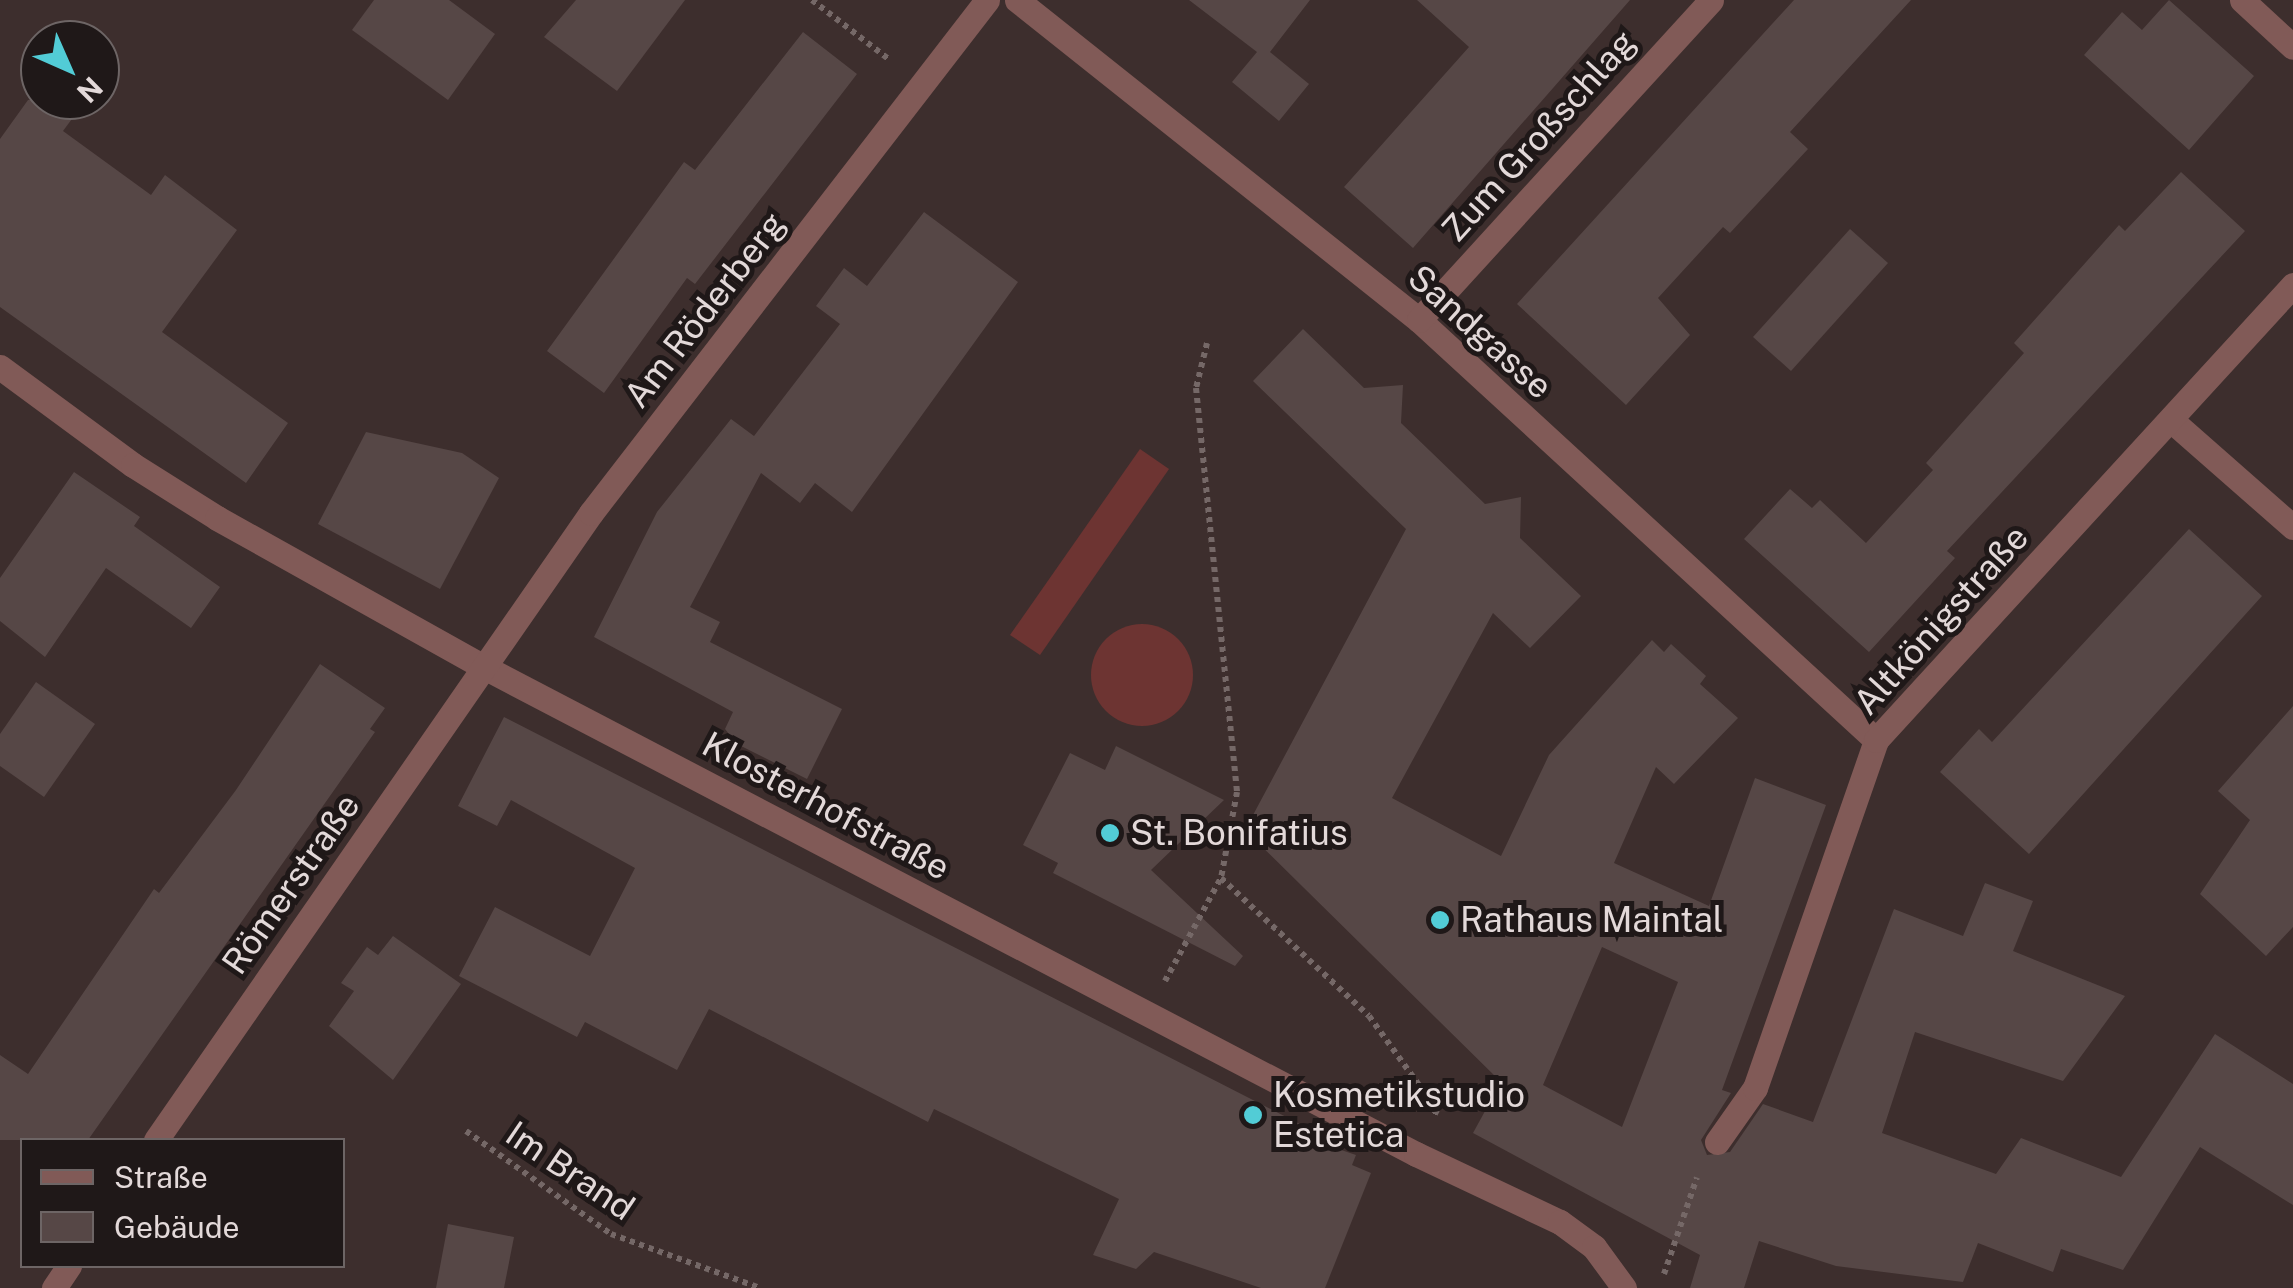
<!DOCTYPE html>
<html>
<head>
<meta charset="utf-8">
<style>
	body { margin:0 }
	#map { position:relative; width:2293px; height:1288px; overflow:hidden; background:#3d2e2d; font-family:"Public Sans",sans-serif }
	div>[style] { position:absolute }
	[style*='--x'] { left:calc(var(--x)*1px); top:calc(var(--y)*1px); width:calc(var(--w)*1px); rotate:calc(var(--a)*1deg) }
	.green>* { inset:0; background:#6d3432 }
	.round { border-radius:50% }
	.building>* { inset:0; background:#564746 }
	.path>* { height:6px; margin-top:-3px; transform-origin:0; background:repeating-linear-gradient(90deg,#756867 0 5px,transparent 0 10px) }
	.street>* { height:25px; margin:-12.5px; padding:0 12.5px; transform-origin:12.5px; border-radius:12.5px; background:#815a57 }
	.dots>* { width:28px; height:28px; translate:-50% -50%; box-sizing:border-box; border:5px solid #1f1818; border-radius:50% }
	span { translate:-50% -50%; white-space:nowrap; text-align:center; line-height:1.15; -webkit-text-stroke:10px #1f1818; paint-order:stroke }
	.street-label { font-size:35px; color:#e3d9d9 }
	.poi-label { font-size:35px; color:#e3d9d9 }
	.left { translate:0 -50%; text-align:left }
	.legend { position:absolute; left:20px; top:1138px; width:325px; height:130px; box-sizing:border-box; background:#1f1818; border:2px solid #6d6565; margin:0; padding:12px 18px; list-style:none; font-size:30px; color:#e3d9d9 }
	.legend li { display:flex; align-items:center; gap:20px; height:50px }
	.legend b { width:50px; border:2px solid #6d6565 }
	.north { position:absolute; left:20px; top:20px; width:100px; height:100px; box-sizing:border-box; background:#1f1818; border:2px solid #6d6565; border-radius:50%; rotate:135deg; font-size:28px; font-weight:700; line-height:40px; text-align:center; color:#e3d9d9 }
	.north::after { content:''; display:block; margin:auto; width:35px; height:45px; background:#52ccd6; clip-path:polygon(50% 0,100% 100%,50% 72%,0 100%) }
</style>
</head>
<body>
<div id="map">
	<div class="green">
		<i style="clip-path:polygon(1140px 449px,1169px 469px,1040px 655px,1010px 635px)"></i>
		<i class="round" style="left:1091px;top:624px;width:102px;height:102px"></i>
	</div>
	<div class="building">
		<i style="clip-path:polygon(374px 0,449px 0,495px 34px,448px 100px,352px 30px)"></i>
		<i style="clip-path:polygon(576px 0,685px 0,617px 91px,544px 37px)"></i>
		<i style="clip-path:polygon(1189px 0,1310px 0,1270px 52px,1309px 84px,1279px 121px,1232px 82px,1257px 52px)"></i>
		<i style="clip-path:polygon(1417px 0,1630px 0,1413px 248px,1344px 187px,1469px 47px)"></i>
		<i style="clip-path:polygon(1794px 0,1911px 0,1790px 132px,1808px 149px,1730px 233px,1723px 227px,1658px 298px,1690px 335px,1626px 405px,1517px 304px)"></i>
		<i style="clip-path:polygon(2169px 0,2254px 76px,2189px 150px,2084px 55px,2122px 12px,2142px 30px)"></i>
		<i style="clip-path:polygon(803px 32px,857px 74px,695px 284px,687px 278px,604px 393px,547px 351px,684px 162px,695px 170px)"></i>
		<i style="clip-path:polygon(28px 100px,86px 100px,63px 131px,151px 195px,165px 175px,237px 230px,162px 332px,288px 423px,246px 483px,0 307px,0 139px)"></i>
		<i style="clip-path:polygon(2181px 172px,2245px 231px,1947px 551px,1955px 558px,1869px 652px,1744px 539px,1790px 489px,1812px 508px,1820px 500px,1866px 543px,1933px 470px,1926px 463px,2024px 353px,2014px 343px,2119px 225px,2125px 231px)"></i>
		<i style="clip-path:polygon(924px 212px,1018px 282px,852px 512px,815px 483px,800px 503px,761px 473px,690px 607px,720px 622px,710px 642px,842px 709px,807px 779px,737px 744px,725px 729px,733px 712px,594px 637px,657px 512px,731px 419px,754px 436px,840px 324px,816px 306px,844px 268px,867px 286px)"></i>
		<i style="clip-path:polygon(1850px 229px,1888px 263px,1791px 371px,1753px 337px)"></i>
		<i style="clip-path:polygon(evenodd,1303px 329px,1364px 388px,1403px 385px,1401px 423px,1485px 504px,1521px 497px,1520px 538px,1581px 596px,1530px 648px,1493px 613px,1392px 798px,1501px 856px,1549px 755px,1652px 640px,1664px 652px,1671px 644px,1706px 676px,1700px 684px,1738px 718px,1674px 784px,1656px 767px,1614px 863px,1709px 906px,1755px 778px,1826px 805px,1722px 1090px,1731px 1093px,1701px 1140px,1707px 1155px,1730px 1152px,1763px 1104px,1813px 1122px,1894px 909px,1963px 936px,1985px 883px,2033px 901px,2013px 951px,2125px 996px,2063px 1081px,1915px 1032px,1882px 1133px,1996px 1174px,2021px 1138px,2121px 1177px,2215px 1034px,2293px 1084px,2293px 1205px,2200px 1147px,2123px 1270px,2061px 1249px,2053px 1272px,1978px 1243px,1963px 1282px,1836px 1266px,1759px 1241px,1744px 1288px,1690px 1288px,1700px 1255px,1473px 1133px,1501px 1082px,1245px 830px,1406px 529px,1253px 381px,1303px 329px,1602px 947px,1678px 982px,1622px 1127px,1543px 1085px,1602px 947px)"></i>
		<i style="clip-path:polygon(366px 432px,462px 453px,499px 478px,440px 589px,318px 524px)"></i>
		<i style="clip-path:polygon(74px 472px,140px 517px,134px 526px,220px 587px,191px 628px,106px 568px,45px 657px,0 621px,0 578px)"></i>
		<i style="clip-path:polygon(2189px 529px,2262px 596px,2029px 854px,1940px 772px,1979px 729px,1992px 742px)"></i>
		<i style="clip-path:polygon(320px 664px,385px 708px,370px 729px,375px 732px,88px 1140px,0 1140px,0 1055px,28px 1074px,154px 889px,159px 893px,236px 790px)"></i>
		<i style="clip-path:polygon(36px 682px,95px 724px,44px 797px,0 766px,0 734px)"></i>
		<i style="clip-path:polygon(2293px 706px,2293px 927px,2266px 956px,2200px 894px,2250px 820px,2218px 791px)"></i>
		<i style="clip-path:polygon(504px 717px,1302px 1125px,1297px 1135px,1356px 1155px,1352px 1165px,1371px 1173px,1325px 1288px,1261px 1288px,1154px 1252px,1136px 1269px,1093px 1255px,1119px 1199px,934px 1109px,928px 1122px,709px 1009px,677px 1070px,585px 1022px,577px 1037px,459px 976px,495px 907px,590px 956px,635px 868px,511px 800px,497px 826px,458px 806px)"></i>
		<i style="clip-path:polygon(1116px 746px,1224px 800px,1151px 870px,1243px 956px,1235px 966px,1053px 873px,1058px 863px,1023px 845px,1070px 753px,1105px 770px)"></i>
		<i style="clip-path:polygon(393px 936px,461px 984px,393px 1080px,329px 1026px,354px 991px,341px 983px,367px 947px,378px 955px)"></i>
		<i style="clip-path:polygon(448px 1224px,514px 1237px,504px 1288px,436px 1288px)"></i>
	</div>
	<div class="path">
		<i style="--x:812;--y:0;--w:98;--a:37.6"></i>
		<i style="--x:1207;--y:343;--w:46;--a:103.7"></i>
		<i style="--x:1196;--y:388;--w:406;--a:84.2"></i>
		<i style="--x:1237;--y:792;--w:87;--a:100.5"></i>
		<i style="--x:1221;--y:878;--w:202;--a:43"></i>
		<i style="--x:1369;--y:1016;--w:116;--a:54.1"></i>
		<i style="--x:1437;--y:1110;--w:8;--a:120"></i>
		<i style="--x:1165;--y:981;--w:117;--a:-61.5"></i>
		<i style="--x:466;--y:1131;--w:178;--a:35.4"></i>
		<i style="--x:611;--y:1234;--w:158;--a:19.9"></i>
		<i style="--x:1664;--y:1274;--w:102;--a:-71.2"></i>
	</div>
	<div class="street">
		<i style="--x:1017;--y:0;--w:514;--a:38.52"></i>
		<i style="--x:1419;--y:320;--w:621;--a:42.58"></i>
		<i style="--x:2242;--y:0;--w:69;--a:42.7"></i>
		<i style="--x:1419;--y:320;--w:433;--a:-47.6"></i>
		<i style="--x:0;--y:367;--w:165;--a:36.4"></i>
		<i style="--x:133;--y:465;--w:99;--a:32.2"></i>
		<i style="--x:217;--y:518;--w:306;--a:29.2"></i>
		<i style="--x:484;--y:667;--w:1052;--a:27.59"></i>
		<i style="--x:1416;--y:1154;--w:159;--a:25.3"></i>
		<i style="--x:1560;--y:1222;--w:42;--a:36.3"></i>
		<i style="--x:1594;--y:1247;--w:51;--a:53.8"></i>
		<i style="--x:2171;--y:420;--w:162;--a:41.3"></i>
		<i style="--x:156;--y:1140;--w:763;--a:-55.25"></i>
		<i style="--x:591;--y:513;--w:648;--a:-52.33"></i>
		<i style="--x:1717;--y:1142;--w:66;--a:-54.9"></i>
		<i style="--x:1755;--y:1088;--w:368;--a:-70.8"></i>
		<i style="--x:1876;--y:740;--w:617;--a:-47.5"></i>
		<i style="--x:54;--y:1288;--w:27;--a:-56"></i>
	</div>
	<div class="dots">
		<i style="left:1110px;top:833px;background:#52ccd6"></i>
		<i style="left:1440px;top:920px;background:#52ccd6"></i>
		<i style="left:1253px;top:1115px;background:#52ccd6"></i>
	</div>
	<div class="street-label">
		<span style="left:1539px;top:136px;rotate:-48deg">Zum Großschlag</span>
		<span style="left:705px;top:310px;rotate:-52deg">Am Röderberg</span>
		<span style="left:1480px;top:332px;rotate:42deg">Sandgasse</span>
		<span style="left:1941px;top:620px;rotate:-48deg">Altkönigstraße</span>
		<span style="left:826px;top:806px;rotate:28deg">Klosterhofstraße</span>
		<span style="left:291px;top:884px;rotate:-55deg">Römerstraße</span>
		<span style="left:570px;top:1171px;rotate:34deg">Im Brand</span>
	</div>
	<div class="poi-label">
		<span class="left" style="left:1130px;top:833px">St. Bonifatius</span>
		<span class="left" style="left:1460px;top:920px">Rathaus Maintal</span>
		<span class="left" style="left:1273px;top:1115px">Kosmetikstudio<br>Estetica</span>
	</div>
	<ul class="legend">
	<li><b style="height:12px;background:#815a57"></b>Straße</li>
	<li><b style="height:28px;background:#564746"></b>Gebäude</li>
	</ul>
	<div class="north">N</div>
</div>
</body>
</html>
